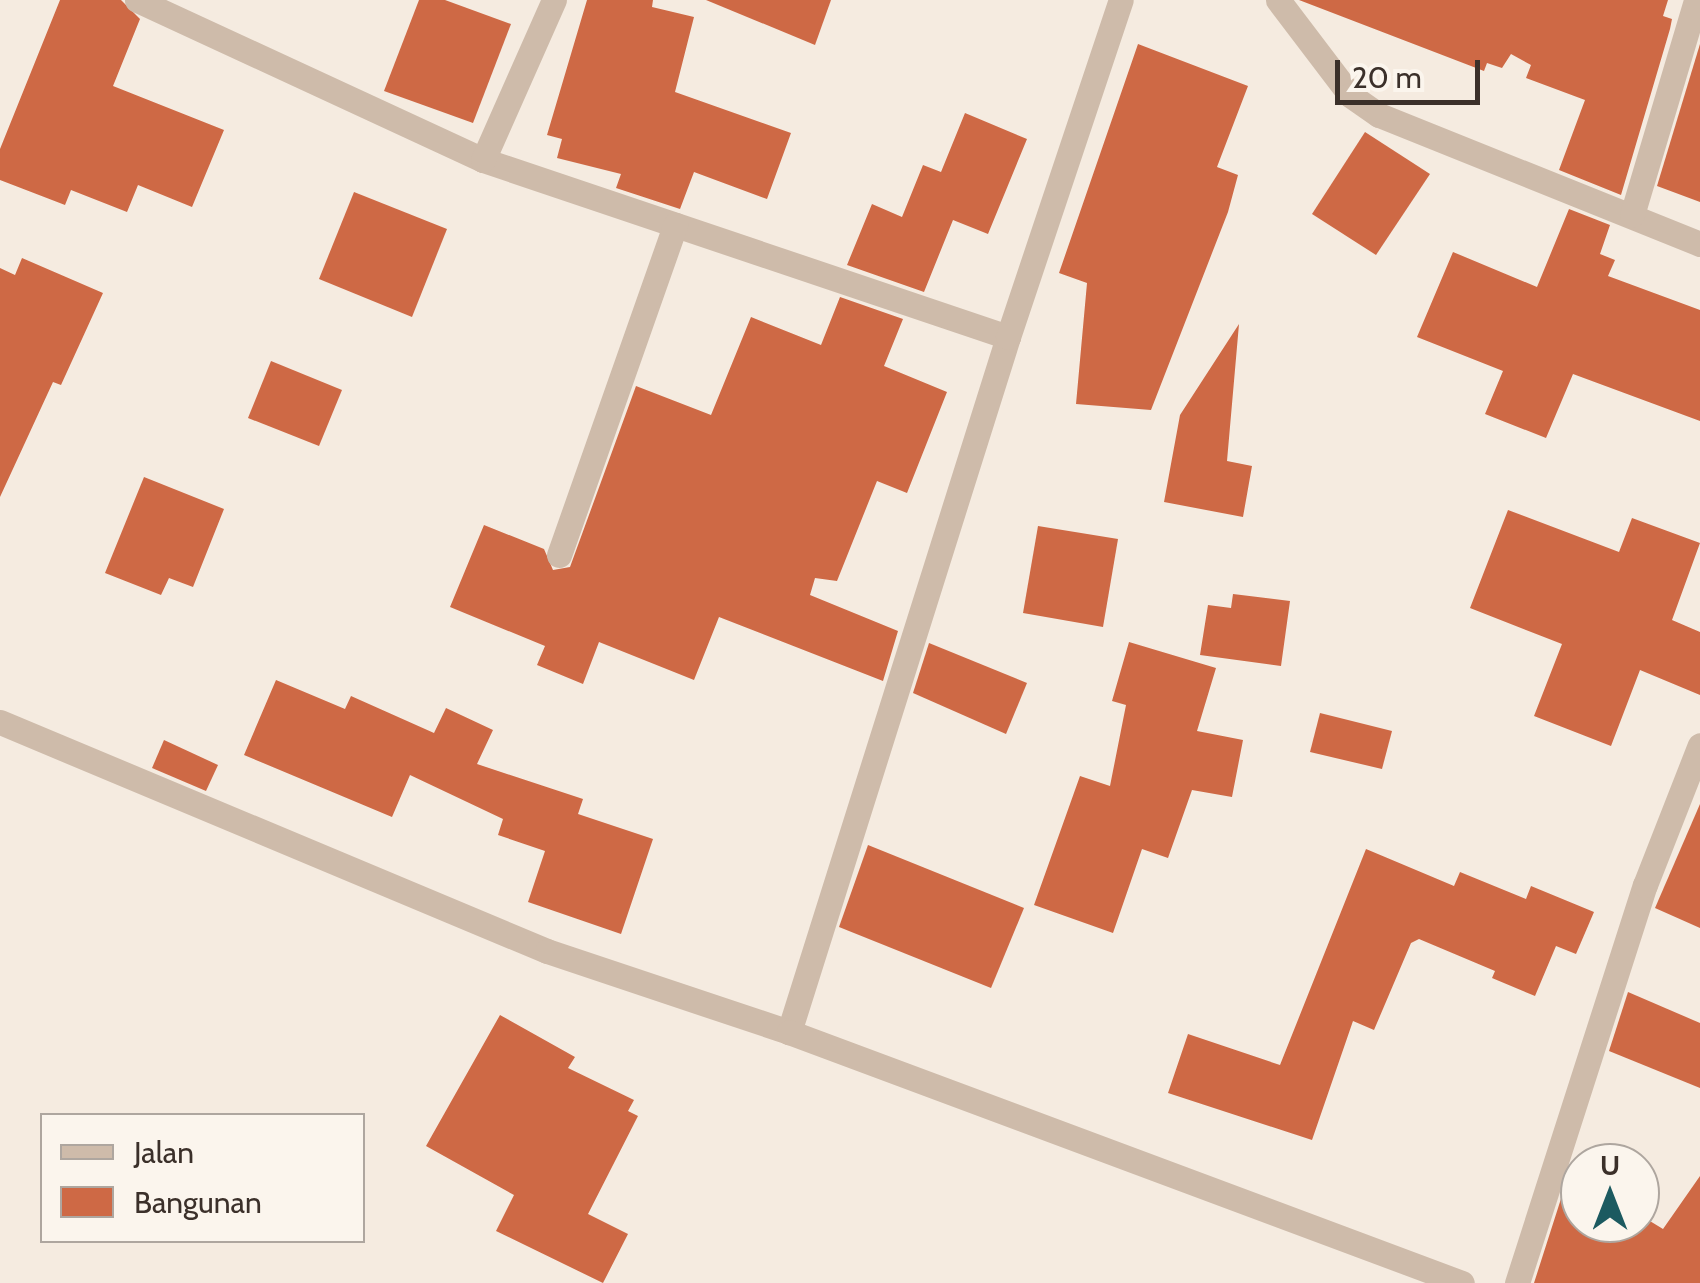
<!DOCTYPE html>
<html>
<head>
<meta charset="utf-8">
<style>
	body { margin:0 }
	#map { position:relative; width:1700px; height:1283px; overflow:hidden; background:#f5ebe0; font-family:Cabin,sans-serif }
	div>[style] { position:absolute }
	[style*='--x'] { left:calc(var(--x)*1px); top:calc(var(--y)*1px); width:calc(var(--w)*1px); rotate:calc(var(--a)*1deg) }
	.building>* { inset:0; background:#ce6945 }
	.minor>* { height:25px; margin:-12.5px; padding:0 12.5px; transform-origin:12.5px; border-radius:12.5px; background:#cebbaa }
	span { translate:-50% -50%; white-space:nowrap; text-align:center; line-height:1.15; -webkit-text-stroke:10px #fbf5ed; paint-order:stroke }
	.legend { position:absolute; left:40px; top:1113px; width:325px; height:130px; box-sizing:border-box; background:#fbf5ed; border:2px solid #aea69f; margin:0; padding:12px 18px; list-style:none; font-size:30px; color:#3b302a }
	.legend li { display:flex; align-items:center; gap:20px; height:50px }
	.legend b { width:50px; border:2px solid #aea69f }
	.north { position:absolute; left:1560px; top:1143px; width:100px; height:100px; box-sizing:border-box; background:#fbf5ed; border:2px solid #aea69f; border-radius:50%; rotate:0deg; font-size:28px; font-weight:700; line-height:40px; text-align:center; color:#3b302a }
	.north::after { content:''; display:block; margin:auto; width:35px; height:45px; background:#1c5a60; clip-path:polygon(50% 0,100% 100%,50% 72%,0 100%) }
	.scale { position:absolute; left:1335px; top:60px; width:145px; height:45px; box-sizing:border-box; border:5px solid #3b302a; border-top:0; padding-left:12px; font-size:30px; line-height:35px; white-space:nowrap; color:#3b302a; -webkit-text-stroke:8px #fbf5ed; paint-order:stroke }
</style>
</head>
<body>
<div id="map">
	<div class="building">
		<i style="clip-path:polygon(60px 0,121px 0,140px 19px,113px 86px,224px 130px,192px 207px,138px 185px,127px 212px,71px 190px,65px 205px,0 180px,0 149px)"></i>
		<i style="clip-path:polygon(419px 0,445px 0,511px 24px,473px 123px,384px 91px)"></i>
		<i style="clip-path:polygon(587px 0,653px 0,652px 7px,694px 17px,675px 92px,791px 133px,767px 199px,694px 172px,680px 209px,616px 188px,621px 174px,557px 158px,562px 139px,547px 135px)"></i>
		<i style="clip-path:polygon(706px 0,831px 0,815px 45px)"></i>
		<i style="clip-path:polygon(1299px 0,1668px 0,1663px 16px,1672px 19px,1670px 29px,1621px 195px,1559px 170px,1585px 100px,1526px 78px,1531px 65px,1511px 54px,1502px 68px,1487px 63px,1484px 71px)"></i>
		<i style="clip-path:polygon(1138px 44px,1248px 86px,1217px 167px,1238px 175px,1228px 212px,1151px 410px,1076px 404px,1087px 283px,1059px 273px)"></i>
		<i style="clip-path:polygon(1700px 44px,1700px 202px,1657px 186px)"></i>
		<i style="clip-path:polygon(965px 113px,1027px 139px,988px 234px,953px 220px,924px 292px,847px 265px,872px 204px,902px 217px,923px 165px,941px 172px)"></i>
		<i style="clip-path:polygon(1365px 132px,1430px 174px,1376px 255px,1312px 214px)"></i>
		<i style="clip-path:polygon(354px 192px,447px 229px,412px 317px,319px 279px)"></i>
		<i style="clip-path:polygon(1569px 209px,1610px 225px,1600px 254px,1615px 260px,1608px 276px,1700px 310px,1700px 421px,1573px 374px,1546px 438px,1485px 414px,1503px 371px,1417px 337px,1453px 252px,1537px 287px)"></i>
		<i style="clip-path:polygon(22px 258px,103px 293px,61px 385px,53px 382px,0 497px,0 268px,15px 275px)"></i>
		<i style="clip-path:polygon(840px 297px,903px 319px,884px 366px,947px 392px,907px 493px,877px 481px,837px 581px,815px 578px,810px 595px,898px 631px,883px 681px,719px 617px,694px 680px,599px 642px,583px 684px,537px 665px,545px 646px,450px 607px,484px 525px,544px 549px,553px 570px,570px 567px,636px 386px,711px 415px,751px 317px,821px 345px)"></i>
		<i style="clip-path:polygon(1239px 324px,1227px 461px,1252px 466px,1243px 517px,1164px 502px,1180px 415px)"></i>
		<i style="clip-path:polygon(271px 361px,342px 390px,319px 446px,248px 418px)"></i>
		<i style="clip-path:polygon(144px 477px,224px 509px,193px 587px,169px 578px,161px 595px,105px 573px)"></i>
		<i style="clip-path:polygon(1508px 510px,1619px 552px,1632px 518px,1700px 543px,1672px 620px,1700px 632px,1700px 695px,1640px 670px,1611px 746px,1534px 716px,1562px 644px,1470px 608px)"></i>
		<i style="clip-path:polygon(1038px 526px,1118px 539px,1103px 627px,1023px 613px)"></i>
		<i style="clip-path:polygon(1233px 594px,1290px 601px,1281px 666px,1200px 655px,1208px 605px,1231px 608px)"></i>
		<i style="clip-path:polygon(1129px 642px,1216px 668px,1197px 731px,1243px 740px,1232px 797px,1192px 790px,1168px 858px,1142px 849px,1113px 933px,1034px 905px,1080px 776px,1110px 786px,1126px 705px,1112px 701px)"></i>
		<i style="clip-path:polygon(929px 643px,1027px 683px,1006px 734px,913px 693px)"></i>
		<i style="clip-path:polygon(276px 680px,345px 709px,351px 696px,434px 733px,446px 708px,493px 730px,477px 764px,583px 799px,578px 814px,653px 839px,621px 934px,528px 902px,545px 851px,498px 835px,503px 819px,410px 775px,392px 817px,244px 755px)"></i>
		<i style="clip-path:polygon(1320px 713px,1392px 731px,1382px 769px,1310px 752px)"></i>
		<i style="clip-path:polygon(164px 740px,218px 765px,206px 791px,152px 768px)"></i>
		<i style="clip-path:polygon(1700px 804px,1700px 928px,1655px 908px)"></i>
		<i style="clip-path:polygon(868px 845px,1024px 908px,991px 988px,839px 927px)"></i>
		<i style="clip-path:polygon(1366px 849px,1454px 886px,1460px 872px,1526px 899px,1531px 886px,1594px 912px,1576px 954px,1556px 946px,1535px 996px,1492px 978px,1495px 971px,1419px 939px,1411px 943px,1374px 1030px,1353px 1021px,1312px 1140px,1168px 1093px,1188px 1034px,1280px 1065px)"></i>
		<i style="clip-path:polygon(1628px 992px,1700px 1023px,1700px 1088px,1609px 1051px)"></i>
		<i style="clip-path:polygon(500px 1015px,575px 1057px,568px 1068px,634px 1100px,628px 1111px,638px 1116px,588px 1214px,628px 1234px,603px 1283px,496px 1231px,514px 1195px,426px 1146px)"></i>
		<i style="clip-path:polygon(1700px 1176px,1700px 1283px,1534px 1283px,1567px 1180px,1580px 1186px,1580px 1223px,1640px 1223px,1640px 1215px,1663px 1229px)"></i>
	</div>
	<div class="minor">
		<i style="--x:137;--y:0;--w:381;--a:24.8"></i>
		<i style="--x:483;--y:160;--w:554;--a:18.63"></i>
		<i style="--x:1008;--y:337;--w:729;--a:107.49"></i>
		<i style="--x:1278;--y:0;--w:119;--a:52.8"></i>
		<i style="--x:1350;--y:95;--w:35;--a:35"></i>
		<i style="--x:1379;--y:115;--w:346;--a:21.9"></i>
		<i style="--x:483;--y:160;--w:175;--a:-66.1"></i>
		<i style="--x:1632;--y:215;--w:224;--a:-73.4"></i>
		<i style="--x:1008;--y:337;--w:355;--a:-71.5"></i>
		<i style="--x:559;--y:555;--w:350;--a:-70.6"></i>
		<i style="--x:0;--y:722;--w:593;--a:22.72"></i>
		<i style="--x:547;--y:951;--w:255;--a:18.5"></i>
		<i style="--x:789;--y:1032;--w:718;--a:20.45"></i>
		<i style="--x:1517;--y:1283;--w:418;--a:-72.2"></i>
		<i style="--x:1645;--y:885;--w:150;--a:-68.6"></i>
	</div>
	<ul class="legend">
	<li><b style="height:12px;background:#cebbaa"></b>Jalan</li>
	<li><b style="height:28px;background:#ce6945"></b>Bangunan</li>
	</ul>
	<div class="north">U</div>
	<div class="scale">20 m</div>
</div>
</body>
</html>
